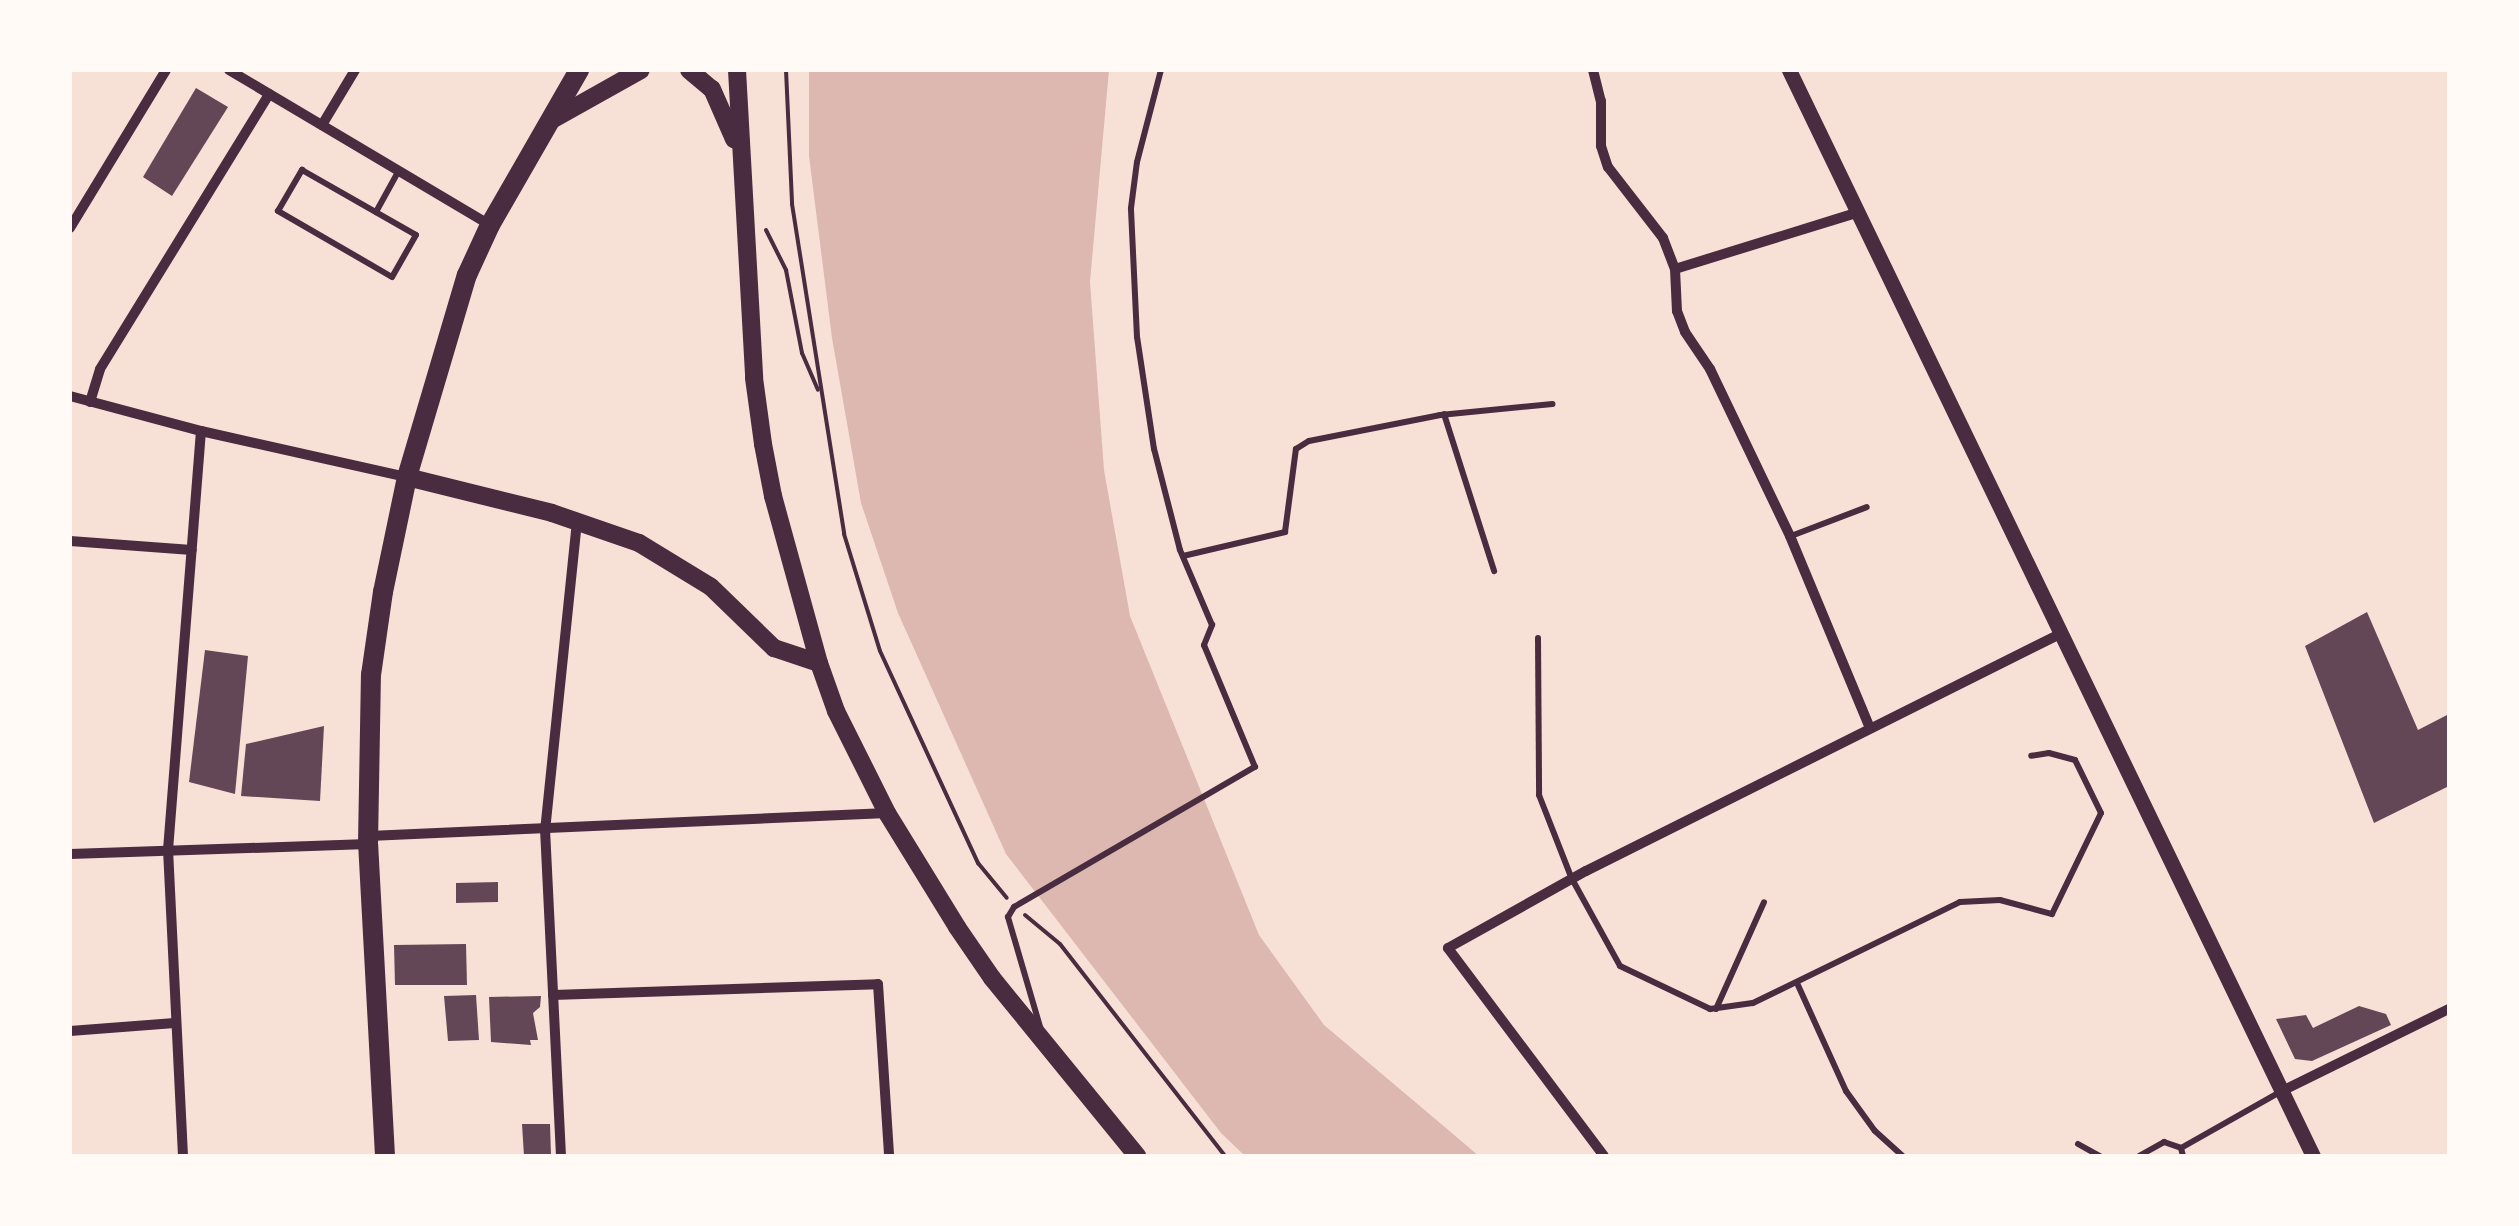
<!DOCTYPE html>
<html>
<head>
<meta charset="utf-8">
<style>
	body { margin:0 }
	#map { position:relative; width:2519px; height:1226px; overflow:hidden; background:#f7e1d7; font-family:"Roboto Condensed",sans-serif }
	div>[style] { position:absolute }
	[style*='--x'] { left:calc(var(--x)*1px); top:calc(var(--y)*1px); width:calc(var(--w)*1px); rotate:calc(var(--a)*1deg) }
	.water>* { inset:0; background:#dcb8b0 }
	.building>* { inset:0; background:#644757 }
	.path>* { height:4px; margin:-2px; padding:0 2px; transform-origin:2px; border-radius:2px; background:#4a2c40 }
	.service>* { height:6px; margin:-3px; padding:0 3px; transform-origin:3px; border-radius:3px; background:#4a2c40 }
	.minor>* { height:10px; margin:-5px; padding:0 5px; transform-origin:5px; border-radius:5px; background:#4a2c40 }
	.tertiary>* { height:15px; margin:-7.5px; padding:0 7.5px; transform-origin:7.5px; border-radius:7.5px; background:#4a2c40 }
	.secondary>* { height:18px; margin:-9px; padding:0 9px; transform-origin:9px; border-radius:9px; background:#4a2c40 }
	.primary>* { height:20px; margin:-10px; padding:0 10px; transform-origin:10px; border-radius:10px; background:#4a2c40 }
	span { translate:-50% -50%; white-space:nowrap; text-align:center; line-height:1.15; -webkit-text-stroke:10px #fffaf5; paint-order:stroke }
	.frame { position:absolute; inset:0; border:72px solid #fffaf5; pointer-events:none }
</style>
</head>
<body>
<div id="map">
	<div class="water">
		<i style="clip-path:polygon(809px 70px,1109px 70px,1090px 282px,1104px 470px,1130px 616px,1259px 935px,1324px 1025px,1479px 1156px,1245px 1156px,1221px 1133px,1006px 854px,898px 613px,861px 503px,832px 338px,809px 156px)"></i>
	</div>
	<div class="building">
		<i style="clip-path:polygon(196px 88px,228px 107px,172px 196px,143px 177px)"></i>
		<i style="clip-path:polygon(2367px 612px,2418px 730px,2449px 714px,2449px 786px,2374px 823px,2305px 646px)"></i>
		<i style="clip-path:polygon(205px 650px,248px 656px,235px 794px,189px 782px)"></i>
		<i style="clip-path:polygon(324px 726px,320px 801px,241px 796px,246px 744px)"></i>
		<i style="clip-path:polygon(498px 882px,498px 902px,456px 903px,456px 883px)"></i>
		<i style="clip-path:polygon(466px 944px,467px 985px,395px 985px,394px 945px)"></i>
		<i style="clip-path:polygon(476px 995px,479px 1040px,448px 1041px,444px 996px)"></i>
		<i style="clip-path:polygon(541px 996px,540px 1007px,533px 1013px,538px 1040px,530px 1040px,531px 1045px,491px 1042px,489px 997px)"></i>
		<i style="clip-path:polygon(2359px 1006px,2386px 1014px,2391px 1025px,2312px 1061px,2295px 1059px,2276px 1019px,2306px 1015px,2313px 1028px)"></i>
		<i style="clip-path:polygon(522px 1124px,550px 1124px,551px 1156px,524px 1156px)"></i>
	</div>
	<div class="path">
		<i style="--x:786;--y:70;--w:134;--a:87.4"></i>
		<i style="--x:792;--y:204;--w:334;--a:81"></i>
		<i style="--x:844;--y:534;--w:122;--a:72.9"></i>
		<i style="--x:880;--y:651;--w:234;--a:65.2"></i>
		<i style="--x:978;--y:863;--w:45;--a:50.4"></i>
		<i style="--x:766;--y:230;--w:45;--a:63.4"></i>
		<i style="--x:786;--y:270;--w:85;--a:79.1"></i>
		<i style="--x:802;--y:353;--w:40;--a:66.6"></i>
		<i style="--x:1025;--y:915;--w:45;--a:39.6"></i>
		<i style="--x:1060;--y:944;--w:269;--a:52.1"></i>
	</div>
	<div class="service">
		<i style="--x:302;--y:170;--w:131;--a:29.7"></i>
		<i style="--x:416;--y:235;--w:48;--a:119.7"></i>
		<i style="--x:392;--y:277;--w:132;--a:-149.9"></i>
		<i style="--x:278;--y:211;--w:48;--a:-59.7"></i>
		<i style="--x:376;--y:212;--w:46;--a:-61.2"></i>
		<i style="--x:1444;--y:414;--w:165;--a:72.3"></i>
		<i style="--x:1791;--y:536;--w:81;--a:-20.9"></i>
		<i style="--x:1183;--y:556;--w:105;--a:-13.2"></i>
		<i style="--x:1285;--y:532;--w:84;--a:-82.5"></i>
		<i style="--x:1296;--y:449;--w:15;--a:-32"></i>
		<i style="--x:1309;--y:441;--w:134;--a:-11.2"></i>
		<i style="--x:1440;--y:415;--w:113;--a:-5.6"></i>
		<i style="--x:1538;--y:638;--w:157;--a:89.6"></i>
		<i style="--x:1539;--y:795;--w:90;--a:68.6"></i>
		<i style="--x:1572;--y:879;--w:99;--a:61.1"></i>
		<i style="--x:1620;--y:966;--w:100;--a:25.5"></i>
		<i style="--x:1710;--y:1009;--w:43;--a:-7.9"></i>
		<i style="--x:1753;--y:1003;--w:230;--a:-26"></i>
		<i style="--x:1960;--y:902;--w:40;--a:-2.9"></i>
		<i style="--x:2000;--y:900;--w:54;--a:15.1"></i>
		<i style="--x:2052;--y:914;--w:112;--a:-64.1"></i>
		<i style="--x:2101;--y:813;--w:59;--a:-116.1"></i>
		<i style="--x:2075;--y:760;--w:27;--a:-165"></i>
		<i style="--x:2049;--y:753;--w:18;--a:171"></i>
		<i style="--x:1797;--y:983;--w:119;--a:65.6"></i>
		<i style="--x:1846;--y:1091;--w:49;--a:54.1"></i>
		<i style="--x:1875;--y:1131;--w:38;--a:42"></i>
		<i style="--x:1716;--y:1009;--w:117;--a:-65.8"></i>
		<i style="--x:1041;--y:1030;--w:118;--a:-106.3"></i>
		<i style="--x:1008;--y:917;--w:12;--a:-59"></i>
		<i style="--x:1014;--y:907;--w:279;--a:-30.2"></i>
		<i style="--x:1255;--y:767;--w:132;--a:-112.7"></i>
		<i style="--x:1204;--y:645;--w:22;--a:-68"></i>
		<i style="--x:1212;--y:625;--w:82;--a:-113.1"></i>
		<i style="--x:1180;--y:550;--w:104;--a:-104.4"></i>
		<i style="--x:1154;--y:449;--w:113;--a:-98.6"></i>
		<i style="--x:1137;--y:337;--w:129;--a:-92.7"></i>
		<i style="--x:1131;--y:208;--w:46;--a:-82.6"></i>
		<i style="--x:1137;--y:162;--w:95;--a:-75.4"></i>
		<i style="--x:2078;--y:1144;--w:25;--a:29"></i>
		<i style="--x:2181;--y:1148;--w:114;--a:-29.5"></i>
		<i style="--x:2139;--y:1156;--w:29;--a:-29"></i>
		<i style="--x:2164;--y:1142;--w:18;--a:19"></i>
		<i style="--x:2181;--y:1148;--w:8;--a:76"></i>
	</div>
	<div class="minor">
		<i style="--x:229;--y:70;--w:304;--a:30.7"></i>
		<i style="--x:1593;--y:70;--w:32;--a:76"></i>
		<i style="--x:1601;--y:101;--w:45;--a:90"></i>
		<i style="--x:1601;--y:146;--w:22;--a:72"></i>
		<i style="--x:1608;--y:167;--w:90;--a:52.2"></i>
		<i style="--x:1663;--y:238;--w:33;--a:69"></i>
		<i style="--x:1675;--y:269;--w:42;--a:87.3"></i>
		<i style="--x:1677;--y:311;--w:22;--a:69"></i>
		<i style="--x:1685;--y:332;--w:45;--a:56"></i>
		<i style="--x:1710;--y:369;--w:185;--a:64.4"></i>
		<i style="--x:1790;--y:536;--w:208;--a:67.4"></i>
		<i style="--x:322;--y:125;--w:64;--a:-59"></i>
		<i style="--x:70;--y:228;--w:185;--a:-58.7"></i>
		<i style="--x:1675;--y:269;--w:189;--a:-17.2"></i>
		<i style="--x:70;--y:396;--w:136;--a:15"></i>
		<i style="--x:201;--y:431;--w:211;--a:12.6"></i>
		<i style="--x:90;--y:402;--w:34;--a:-73"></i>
		<i style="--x:100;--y:369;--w:323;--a:-58.4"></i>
		<i style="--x:70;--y:541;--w:122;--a:4.2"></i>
		<i style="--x:369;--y:836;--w:519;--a:-2.54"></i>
		<i style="--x:70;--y:854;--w:298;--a:-1.9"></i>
		<i style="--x:553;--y:995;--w:325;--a:-1.9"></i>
		<i style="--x:878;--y:984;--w:172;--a:86.3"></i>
		<i style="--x:70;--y:1031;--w:105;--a:-4.4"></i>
		<i style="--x:2282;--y:1091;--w:186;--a:-26.2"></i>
		<i style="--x:183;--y:1156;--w:306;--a:-92.8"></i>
		<i style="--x:168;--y:850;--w:420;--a:-85.5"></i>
		<i style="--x:561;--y:1156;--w:325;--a:-92.8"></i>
		<i style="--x:545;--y:831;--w:312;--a:-84.1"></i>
		<i style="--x:1604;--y:1156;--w:260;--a:-126.9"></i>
		<i style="--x:1448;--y:948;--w:158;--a:-29.2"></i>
		<i style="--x:1586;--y:871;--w:530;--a:-26.57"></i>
	</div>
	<div class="tertiary">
		<i style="--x:1789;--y:70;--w:1206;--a:64.24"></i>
	</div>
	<div class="secondary">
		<i style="--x:689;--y:70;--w:30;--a:40"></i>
		<i style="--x:712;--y:89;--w:55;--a:66.3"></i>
		<i style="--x:737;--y:70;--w:308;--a:86.8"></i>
		<i style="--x:754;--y:378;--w:67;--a:82.2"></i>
		<i style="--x:763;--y:444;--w:53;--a:79.1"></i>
		<i style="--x:773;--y:496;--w:173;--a:74.6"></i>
		<i style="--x:819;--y:663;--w:51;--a:70.5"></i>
		<i style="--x:836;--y:711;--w:114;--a:63.4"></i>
		<i style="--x:887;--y:813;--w:134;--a:58.4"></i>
		<i style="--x:957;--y:927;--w:62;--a:55.5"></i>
		<i style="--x:992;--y:978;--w:230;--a:50.8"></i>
		<i style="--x:550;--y:121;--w:104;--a:-29.3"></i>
		<i style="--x:407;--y:477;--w:149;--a:13.9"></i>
		<i style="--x:552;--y:513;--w:92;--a:19"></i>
		<i style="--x:639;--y:543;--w:84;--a:31.4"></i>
		<i style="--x:711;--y:587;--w:88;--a:44.1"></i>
		<i style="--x:774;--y:648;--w:47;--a:18.4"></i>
	</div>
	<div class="primary">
		<i style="--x:385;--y:1156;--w:312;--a:-93.1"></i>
		<i style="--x:368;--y:844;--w:169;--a:-89"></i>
		<i style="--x:371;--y:675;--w:84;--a:-81.8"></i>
		<i style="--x:383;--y:592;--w:117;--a:-78.2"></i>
		<i style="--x:407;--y:477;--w:211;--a:-73.5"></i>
		<i style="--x:467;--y:275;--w:55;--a:-65.3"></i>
		<i style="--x:490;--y:225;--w:179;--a:-60.1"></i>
	</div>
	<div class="frame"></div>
</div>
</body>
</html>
